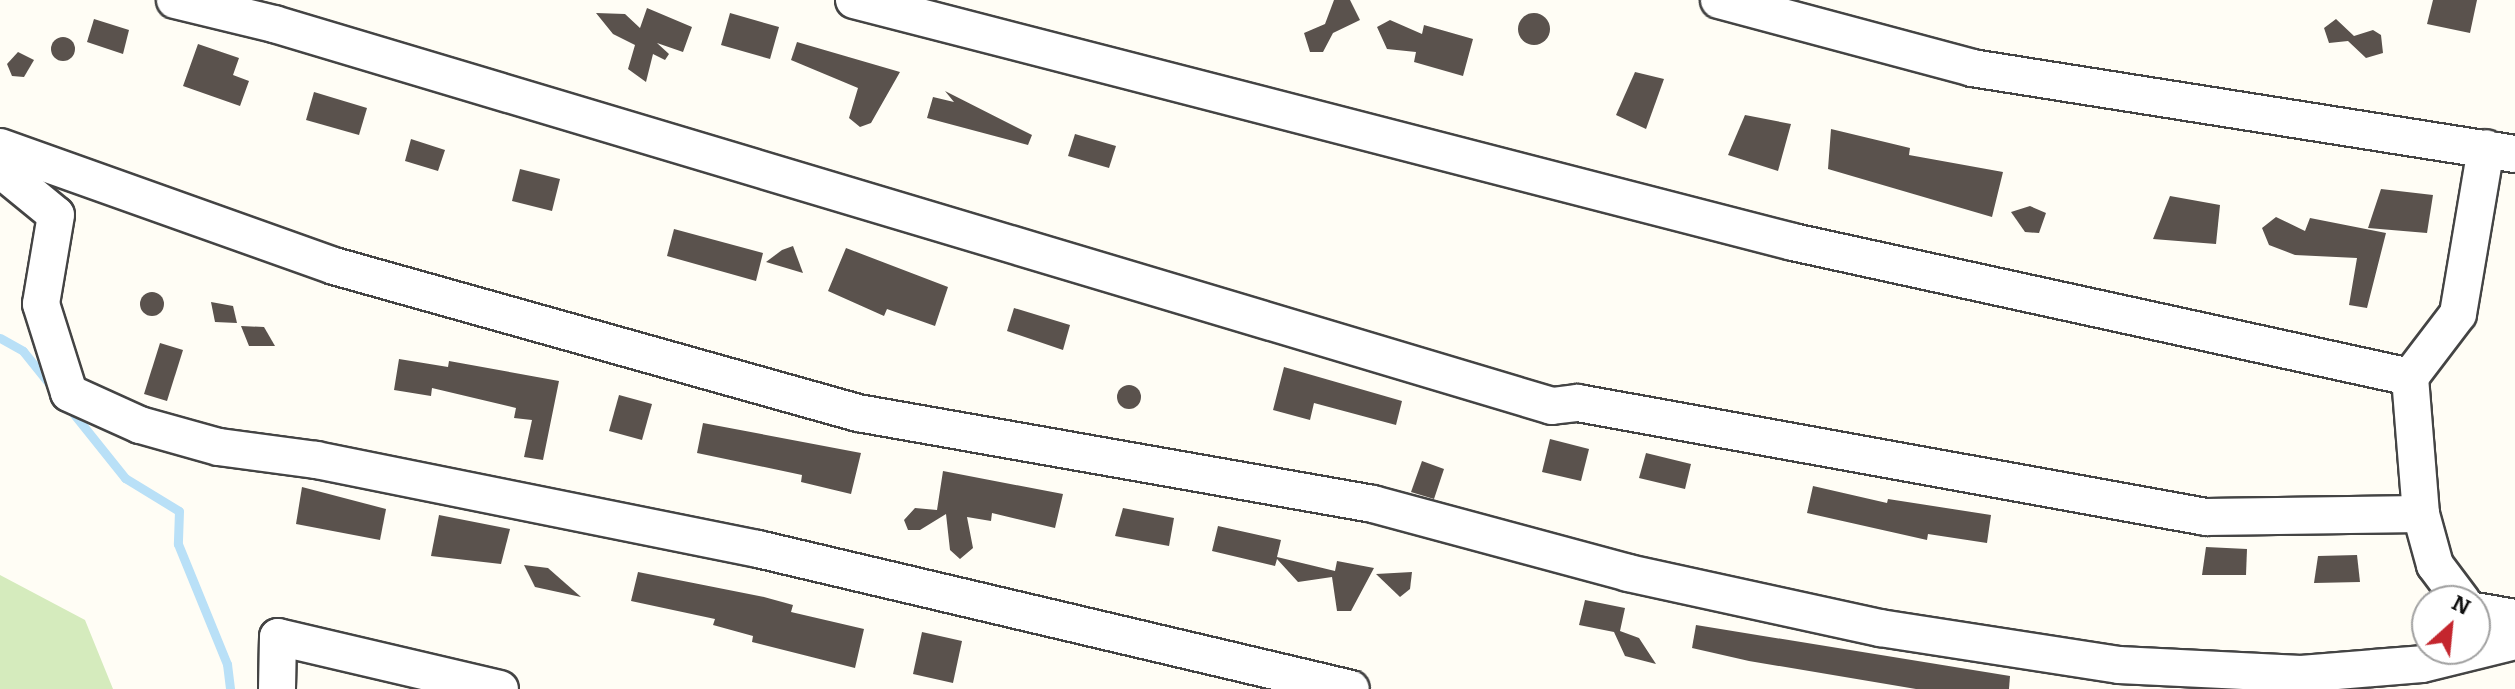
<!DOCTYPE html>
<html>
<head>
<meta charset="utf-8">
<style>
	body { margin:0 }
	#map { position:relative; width:2515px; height:689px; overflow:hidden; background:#fffdf5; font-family:Bitter,serif }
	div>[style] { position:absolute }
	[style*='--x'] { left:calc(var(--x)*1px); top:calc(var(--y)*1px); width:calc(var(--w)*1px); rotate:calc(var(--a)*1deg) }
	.green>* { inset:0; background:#d5ebbd }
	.stream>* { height:9px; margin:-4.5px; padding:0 4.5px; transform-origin:4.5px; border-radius:4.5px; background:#b9e0f7 }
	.building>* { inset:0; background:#5a524d }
	.round { border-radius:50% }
	.roads { filter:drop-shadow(2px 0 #444) drop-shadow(-2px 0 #444) drop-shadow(0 2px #444) drop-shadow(0 -2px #444) }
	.street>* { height:36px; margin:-18px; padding:0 18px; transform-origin:18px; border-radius:18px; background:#fff }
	span { translate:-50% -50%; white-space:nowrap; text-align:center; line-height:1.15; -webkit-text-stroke:8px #fff; paint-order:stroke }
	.north { position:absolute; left:2411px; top:585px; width:80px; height:80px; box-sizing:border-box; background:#fff; border:2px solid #a0a0a0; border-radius:50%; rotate:27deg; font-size:22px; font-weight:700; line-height:32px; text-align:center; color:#111 }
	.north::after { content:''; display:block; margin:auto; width:28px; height:36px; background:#c4262e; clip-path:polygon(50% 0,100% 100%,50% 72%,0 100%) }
</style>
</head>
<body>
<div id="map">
	<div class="green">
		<i style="clip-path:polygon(0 575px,85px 620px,113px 689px,0 689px)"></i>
	</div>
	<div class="stream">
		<i style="--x:0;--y:338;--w:26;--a:29"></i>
		<i style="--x:23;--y:351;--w:46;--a:51.1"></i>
		<i style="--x:69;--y:408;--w:90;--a:51.3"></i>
		<i style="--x:125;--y:478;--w:63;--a:31.4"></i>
		<i style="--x:179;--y:511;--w:33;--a:92"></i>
		<i style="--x:178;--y:544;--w:130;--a:67.8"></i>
		<i style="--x:227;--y:664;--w:25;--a:83"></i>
	</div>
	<div class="building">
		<i style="clip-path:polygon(1334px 0,1350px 0,1360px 20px,1333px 33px,1323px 52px,1310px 52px,1304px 33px,1325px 24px)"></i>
		<i style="clip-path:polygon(2433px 0,2477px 0,2470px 33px,2427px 24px)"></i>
		<i style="clip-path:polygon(647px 8px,692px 27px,683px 52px,657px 43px,669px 54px,665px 60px,653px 54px,646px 82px,628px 69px,635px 45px,613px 34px,596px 13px,625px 14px,640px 28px)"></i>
		<i style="clip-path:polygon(730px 13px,779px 27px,770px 59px,721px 45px)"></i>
		<i class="round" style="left:1518px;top:13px;width:32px;height:32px"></i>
		<i style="clip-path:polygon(94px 19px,129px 30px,123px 54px,87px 42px)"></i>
		<i style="clip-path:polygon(2336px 19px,2354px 36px,2373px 30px,2381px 35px,2383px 53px,2366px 58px,2348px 41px,2329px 43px,2324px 28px)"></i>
		<i style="clip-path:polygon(1390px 20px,1422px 34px,1424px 25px,1473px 39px,1463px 76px,1414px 62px,1416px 52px,1387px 49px,1377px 27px)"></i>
		<i class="round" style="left:51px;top:37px;width:24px;height:24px"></i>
		<i style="clip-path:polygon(797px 42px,900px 72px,871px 123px,860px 127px,849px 118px,858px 88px,791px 60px)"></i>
		<i style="clip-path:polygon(198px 44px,239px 58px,233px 75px,249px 81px,240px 106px,183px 86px)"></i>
		<i style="clip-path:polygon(18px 52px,34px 60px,24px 77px,12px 76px,7px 64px)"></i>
		<i style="clip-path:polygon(1635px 72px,1664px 79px,1646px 129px,1616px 115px)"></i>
		<i style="clip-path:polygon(945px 91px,1032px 135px,1028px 145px,927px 118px,933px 97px,954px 102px)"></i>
		<i style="clip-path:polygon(314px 92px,367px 108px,359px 135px,306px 120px)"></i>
		<i style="clip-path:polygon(1745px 115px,1791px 124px,1778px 171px,1728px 155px)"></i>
		<i style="clip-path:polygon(1831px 129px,1910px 148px,1909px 155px,2003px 172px,1992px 217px,1828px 169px)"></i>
		<i style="clip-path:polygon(1075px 134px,1116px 146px,1109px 168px,1068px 156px)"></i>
		<i style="clip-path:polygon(411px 139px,445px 150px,438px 171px,405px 161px)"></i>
		<i style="clip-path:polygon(520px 169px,560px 179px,552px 211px,512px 201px)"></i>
		<i style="clip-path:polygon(2381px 189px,2433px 195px,2427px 233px,2368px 228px)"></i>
		<i style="clip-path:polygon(2170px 196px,2220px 205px,2216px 244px,2153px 239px)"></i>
		<i style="clip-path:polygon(2030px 206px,2046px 213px,2039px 233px,2025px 232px,2011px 212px)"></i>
		<i style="clip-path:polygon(2276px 217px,2305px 231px,2310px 218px,2386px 233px,2367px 308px,2349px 305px,2357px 258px,2295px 255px,2269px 245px,2262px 228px)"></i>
		<i style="clip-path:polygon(674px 229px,763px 253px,756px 281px,667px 256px)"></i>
		<i style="clip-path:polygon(793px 246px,803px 273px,766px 262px,782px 250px)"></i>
		<i style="clip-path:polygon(846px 248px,948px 287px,935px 326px,887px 309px,884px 316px,828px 291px)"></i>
		<i class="round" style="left:140px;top:292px;width:24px;height:24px"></i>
		<i style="clip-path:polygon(211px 302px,233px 306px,237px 323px,215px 322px)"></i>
		<i style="clip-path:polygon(1014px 308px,1070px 325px,1063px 350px,1007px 331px)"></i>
		<i style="clip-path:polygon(241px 326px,264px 327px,275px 346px,249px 346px)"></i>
		<i style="clip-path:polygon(160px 343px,183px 350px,167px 401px,144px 394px)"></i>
		<i style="clip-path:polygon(399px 359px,448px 367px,449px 361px,559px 381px,543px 460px,524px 457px,532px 420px,514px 418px,516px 408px,432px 388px,431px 396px,394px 390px)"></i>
		<i style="clip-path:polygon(1284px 367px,1402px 401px,1396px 425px,1314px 403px,1310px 420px,1273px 410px)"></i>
		<i class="round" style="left:1117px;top:385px;width:24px;height:24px"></i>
		<i style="clip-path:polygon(619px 395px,652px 404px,642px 440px,609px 431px)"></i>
		<i style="clip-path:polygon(703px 423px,861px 453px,851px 494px,801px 482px,802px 475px,697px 453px)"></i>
		<i style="clip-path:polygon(1550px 439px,1589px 449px,1581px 481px,1542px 472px)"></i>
		<i style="clip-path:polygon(1646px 453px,1691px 464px,1685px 489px,1639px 478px)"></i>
		<i style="clip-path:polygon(1422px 461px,1444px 469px,1434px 499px,1411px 492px)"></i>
		<i style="clip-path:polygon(943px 471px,1063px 494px,1055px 528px,992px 513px,991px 521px,967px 517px,973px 548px,960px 559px,950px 550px,946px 514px,920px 530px,908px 530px,904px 520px,915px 508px,937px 510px)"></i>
		<i style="clip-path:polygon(1813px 486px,1887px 503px,1888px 499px,1991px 515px,1987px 543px,1928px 534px,1927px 540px,1807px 513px)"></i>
		<i style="clip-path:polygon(302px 487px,386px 509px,380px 540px,296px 524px)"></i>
		<i style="clip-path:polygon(1123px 508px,1174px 518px,1169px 546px,1115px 536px)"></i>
		<i style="clip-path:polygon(439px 515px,510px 529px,501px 564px,431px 556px)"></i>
		<i style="clip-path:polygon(1218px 526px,1281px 540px,1277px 557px,1335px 571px,1337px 561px,1374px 568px,1351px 611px,1337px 611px,1332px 577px,1298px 582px,1277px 559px,1275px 566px,1212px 551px)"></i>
		<i style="clip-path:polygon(2206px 547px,2247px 549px,2246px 575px,2202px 575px)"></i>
		<i style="clip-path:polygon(2357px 555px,2360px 582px,2314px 583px,2318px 556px)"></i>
		<i style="clip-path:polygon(524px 565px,548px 568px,581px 597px,535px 587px)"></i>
		<i style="clip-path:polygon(638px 572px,764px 597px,793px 605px,791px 612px,864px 629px,855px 668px,752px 642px,753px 636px,713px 625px,715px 619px,631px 601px)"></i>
		<i style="clip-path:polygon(1412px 572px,1410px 589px,1400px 597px,1376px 574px)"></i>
		<i style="clip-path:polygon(1585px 600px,1625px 608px,1620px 631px,1639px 638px,1656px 664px,1625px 656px,1614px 632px,1579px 625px)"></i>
		<i style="clip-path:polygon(1696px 625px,2010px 676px,2009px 689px,1916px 689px,1749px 661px,1692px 648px)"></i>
		<i style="clip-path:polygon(922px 632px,962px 641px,953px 683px,913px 674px)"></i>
	</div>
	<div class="roads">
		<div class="street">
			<i style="--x:175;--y:0;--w:102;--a:13.6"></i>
			<i style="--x:274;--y:24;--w:1334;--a:16.64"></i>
			<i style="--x:1552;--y:406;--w:26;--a:-7"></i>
			<i style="--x:1578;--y:403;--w:638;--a:10.29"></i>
			<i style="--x:2206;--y:517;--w:215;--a:-0.8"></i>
			<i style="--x:854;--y:0;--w:970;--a:14.45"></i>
			<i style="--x:1793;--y:242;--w:632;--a:12.34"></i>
			<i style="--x:1719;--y:0;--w:262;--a:15"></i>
			<i style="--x:1972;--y:68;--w:550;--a:9"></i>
			<i style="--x:0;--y:147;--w:355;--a:19.6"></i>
			<i style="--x:334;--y:266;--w:544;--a:15.67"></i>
			<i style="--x:858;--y:413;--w:523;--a:10.02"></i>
			<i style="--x:1373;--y:504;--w:264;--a:15.1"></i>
			<i style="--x:1628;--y:573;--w:258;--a:12.3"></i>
			<i style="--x:1880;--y:628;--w:242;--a:8.8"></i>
			<i style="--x:2119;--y:665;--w:182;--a:2.8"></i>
			<i style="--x:2301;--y:674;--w:121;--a:-4.7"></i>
			<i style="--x:2422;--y:664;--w:96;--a:-13.9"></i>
			<i style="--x:0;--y:169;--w:72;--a:39.4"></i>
			<i style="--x:56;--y:215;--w:90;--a:99.6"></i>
			<i style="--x:41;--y:304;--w:93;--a:72.5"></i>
			<i style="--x:69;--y:393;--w:78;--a:24.3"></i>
			<i style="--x:140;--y:425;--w:82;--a:15.6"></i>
			<i style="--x:219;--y:447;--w:98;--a:7.6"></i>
			<i style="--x:316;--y:460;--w:451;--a:11.4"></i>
			<i style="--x:758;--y:549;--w:609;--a:13.28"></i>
			<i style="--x:2462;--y:601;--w:45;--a:-126.9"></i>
			<i style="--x:2435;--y:565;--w:53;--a:-105.4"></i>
			<i style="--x:2421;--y:514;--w:137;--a:-94.6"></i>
			<i style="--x:2410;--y:377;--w:79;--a:-52.7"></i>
			<i style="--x:2458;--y:314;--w:168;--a:-80.4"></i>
			<i style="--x:2475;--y:611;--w:41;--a:9.9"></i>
			<i style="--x:277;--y:689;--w:52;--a:-88.9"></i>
			<i style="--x:278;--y:637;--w:228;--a:13.2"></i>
		</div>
	</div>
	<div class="north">N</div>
</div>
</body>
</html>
